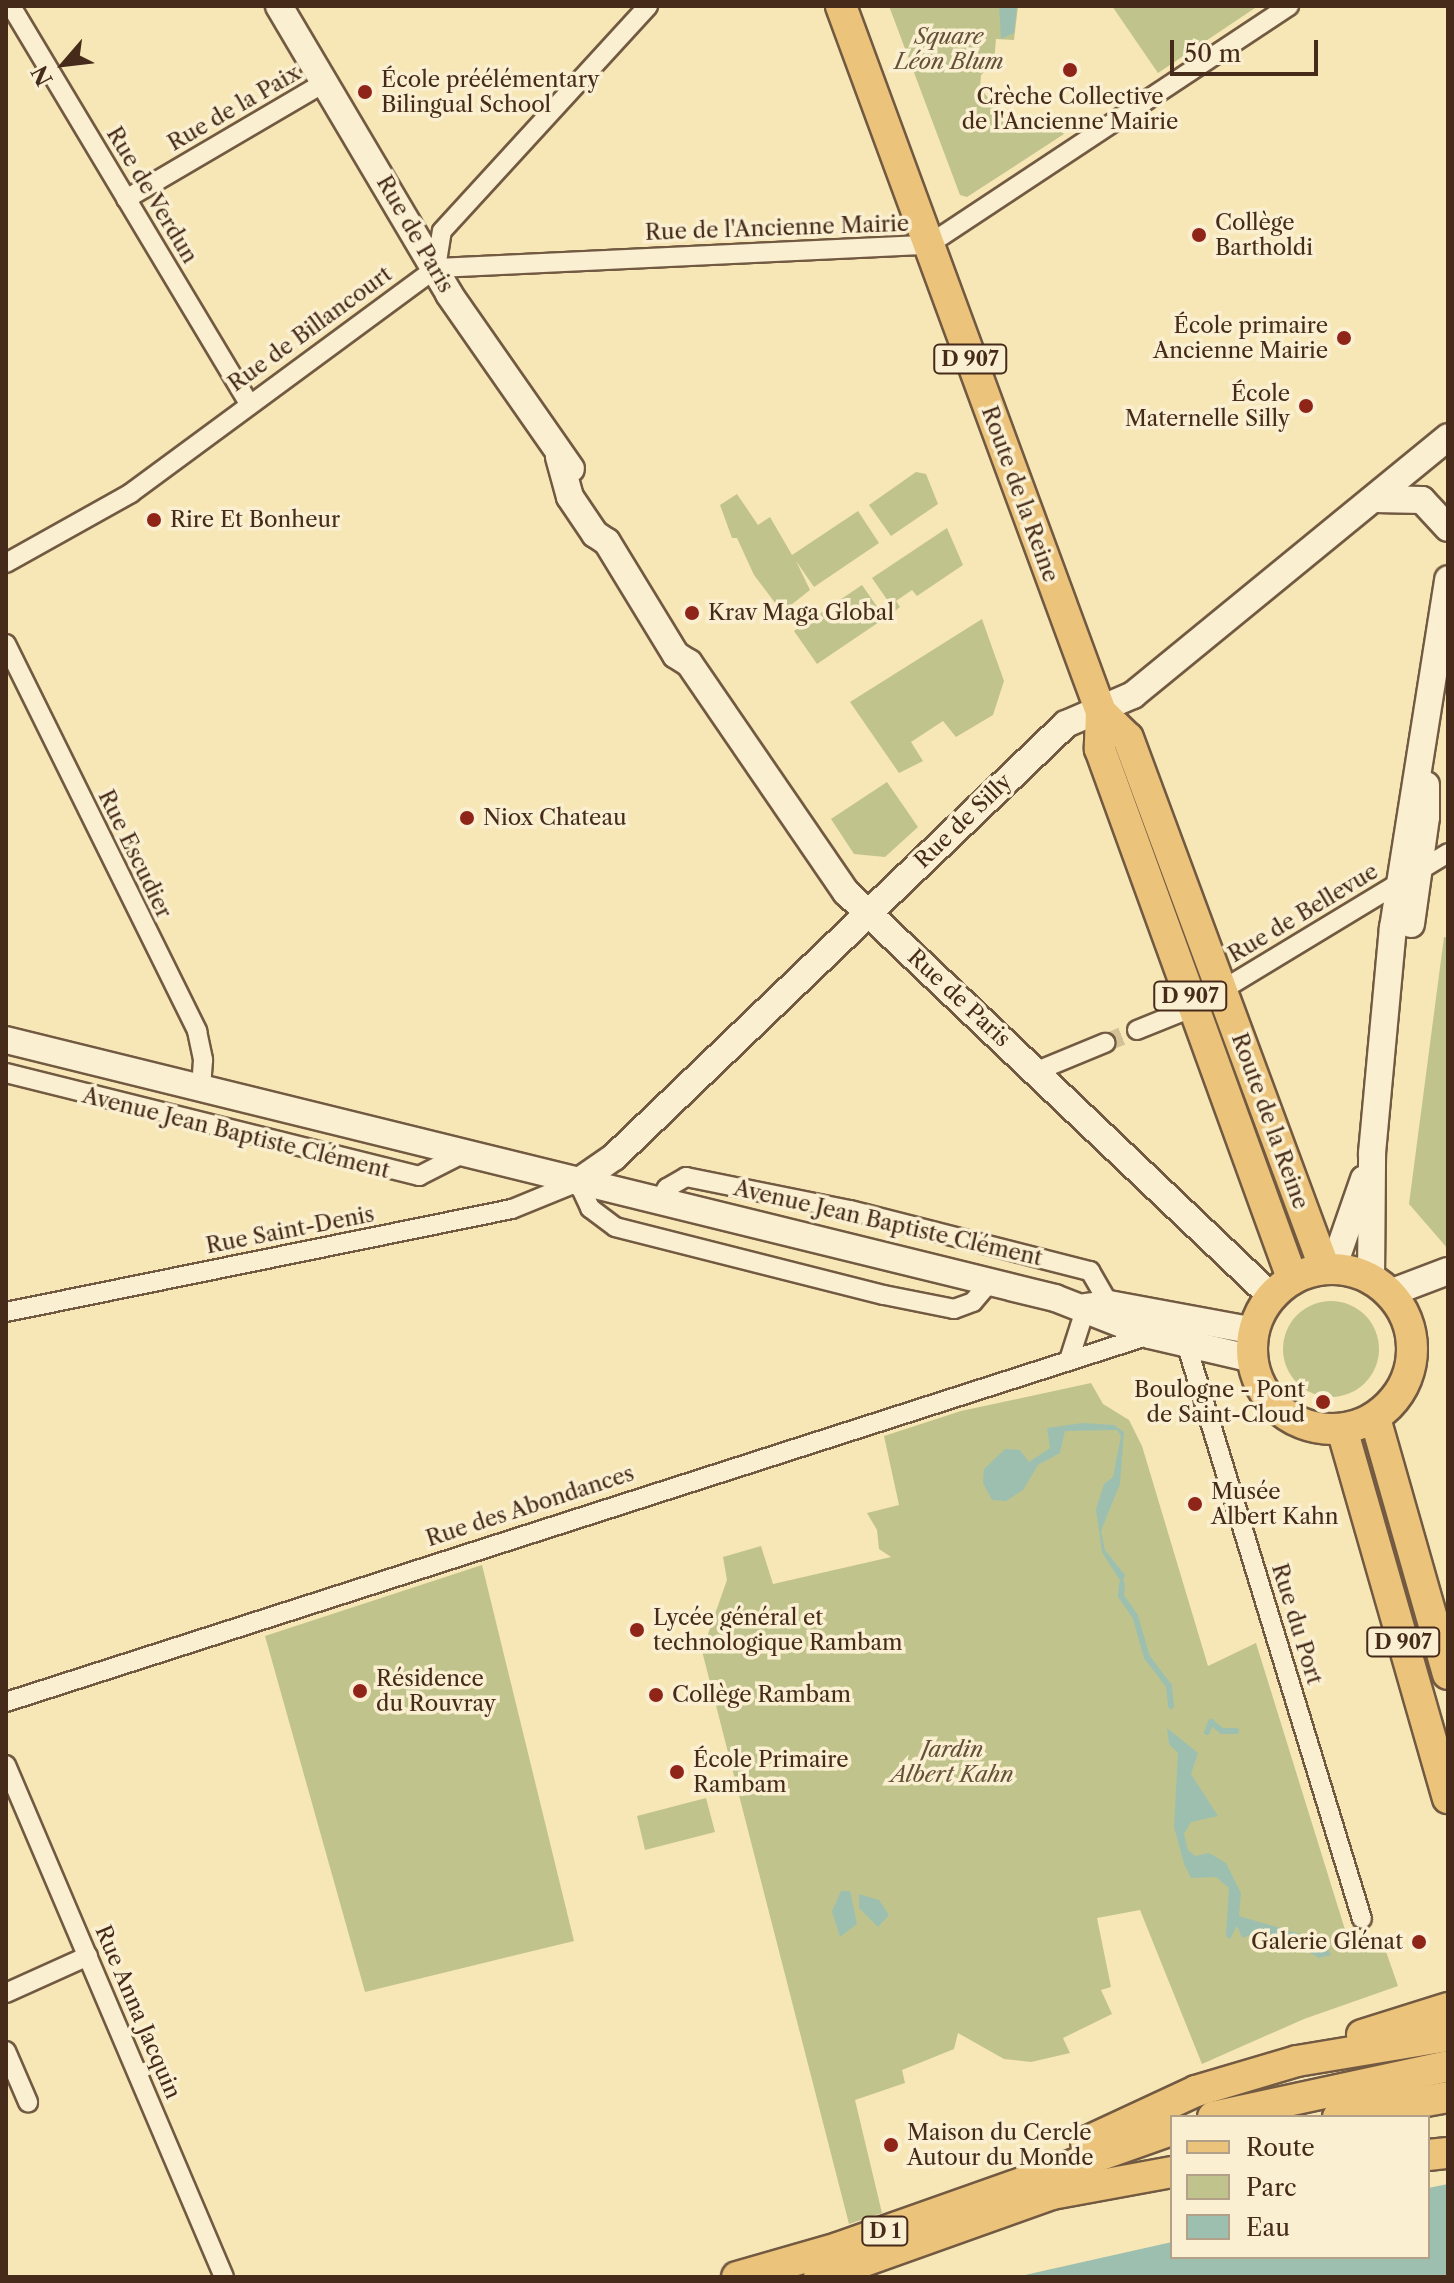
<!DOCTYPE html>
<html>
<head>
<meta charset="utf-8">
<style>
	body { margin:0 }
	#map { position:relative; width:1454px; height:2283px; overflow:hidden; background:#f7e6b6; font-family:"Libre Caslon Text",serif }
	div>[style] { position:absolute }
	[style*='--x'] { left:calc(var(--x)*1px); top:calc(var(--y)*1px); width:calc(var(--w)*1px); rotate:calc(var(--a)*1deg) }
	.green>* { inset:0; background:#c0c48c }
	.round { border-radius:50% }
	.water>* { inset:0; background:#9dbfb0 }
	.stream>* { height:6px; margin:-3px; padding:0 3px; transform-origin:3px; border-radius:3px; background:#9dbfb0 }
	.street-tunnel>* { height:18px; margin-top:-9px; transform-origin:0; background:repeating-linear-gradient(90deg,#d4c197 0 18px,transparent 0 27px) }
	.roads { filter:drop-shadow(2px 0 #725a42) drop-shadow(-2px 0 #725a42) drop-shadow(0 2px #725a42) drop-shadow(0 -2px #725a42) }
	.street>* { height:18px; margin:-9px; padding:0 9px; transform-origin:9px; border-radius:9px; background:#faefd0 }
	.secondary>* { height:26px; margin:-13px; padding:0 13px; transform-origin:13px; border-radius:13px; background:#faefd0 }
	.primary>* { height:30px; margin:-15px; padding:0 15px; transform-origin:15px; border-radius:15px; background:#ecc37b }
	.primary>.ring { margin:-15px; padding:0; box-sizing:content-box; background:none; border:30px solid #ecc37b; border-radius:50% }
	.dots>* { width:22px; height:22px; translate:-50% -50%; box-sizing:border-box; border:4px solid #faefd0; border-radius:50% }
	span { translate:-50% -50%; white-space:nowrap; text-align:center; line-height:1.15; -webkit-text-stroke:7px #faefd0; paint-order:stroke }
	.shield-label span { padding:2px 6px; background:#faefd0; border:2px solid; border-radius:6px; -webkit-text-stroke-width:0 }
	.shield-label { font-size:20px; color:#462b1b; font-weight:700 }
	.park-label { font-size:22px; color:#645137; font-style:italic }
	.poi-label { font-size:22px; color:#462b1b }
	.left { translate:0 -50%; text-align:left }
	.right { translate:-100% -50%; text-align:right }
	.street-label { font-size:22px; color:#462b1b }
	.frame { position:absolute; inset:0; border:8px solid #462b1b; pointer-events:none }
	.legend { position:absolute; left:1170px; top:2115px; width:260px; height:144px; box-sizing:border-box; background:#faefd0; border:2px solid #b2a188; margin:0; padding:10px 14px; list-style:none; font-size:24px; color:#462b1b }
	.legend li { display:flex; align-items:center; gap:16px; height:40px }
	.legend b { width:40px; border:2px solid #b2a188 }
	.north { position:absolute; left:24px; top:24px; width:80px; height:80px; -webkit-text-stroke:6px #faefd0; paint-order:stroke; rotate:242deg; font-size:22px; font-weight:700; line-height:32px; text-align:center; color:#462b1b }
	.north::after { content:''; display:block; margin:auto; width:28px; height:36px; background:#462b1b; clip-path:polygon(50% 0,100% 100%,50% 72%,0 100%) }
	.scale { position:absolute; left:1170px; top:40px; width:148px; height:36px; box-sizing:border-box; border:4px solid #462b1b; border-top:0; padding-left:10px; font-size:24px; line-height:28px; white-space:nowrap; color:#462b1b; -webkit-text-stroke:6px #faefd0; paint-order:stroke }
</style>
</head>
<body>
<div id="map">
	<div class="green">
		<i style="clip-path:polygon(889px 6px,1018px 6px,1014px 40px,996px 39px,994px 63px,981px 75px,980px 88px,1004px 117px,1053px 123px,1064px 134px,967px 197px,960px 195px)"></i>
		<i style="clip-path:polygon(1112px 6px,1258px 6px,1158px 73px)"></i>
		<i style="clip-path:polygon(916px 472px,926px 474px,938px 504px,891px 536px,869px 505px)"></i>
		<i style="clip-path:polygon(737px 494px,758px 525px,770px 517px,792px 555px,858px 511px,879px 543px,814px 587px,796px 561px,810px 590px,782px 612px,754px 575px,737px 538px,732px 538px,720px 505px)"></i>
		<i style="clip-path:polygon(947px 528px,963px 565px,917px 596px,912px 590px,896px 601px,900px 607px,895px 611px,872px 578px)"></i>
		<i style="clip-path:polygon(862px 585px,885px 618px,817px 664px,794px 631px)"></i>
		<i style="clip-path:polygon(982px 619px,1004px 681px,993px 715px,956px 737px,943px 721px,911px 742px,923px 761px,899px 773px,850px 702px)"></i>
		<i style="clip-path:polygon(887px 782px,918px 827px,885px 857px,854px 854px,831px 819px)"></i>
		<i style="clip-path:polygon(1444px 937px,1448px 938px,1448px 1249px,1409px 1204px)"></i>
		<i class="round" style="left:1283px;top:1301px;width:96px;height:96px"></i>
		<i style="clip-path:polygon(1091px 1383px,1103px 1404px,1129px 1420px,1142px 1446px,1208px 1666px,1256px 1643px,1351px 1949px,1382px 1940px,1398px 1986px,1304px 2019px,1202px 2064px,1140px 1910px,1097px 1918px,1111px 1987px,1101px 1990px,1112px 2014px,1063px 2038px,1070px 2053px,1031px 2062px,1004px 2059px,958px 2033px,954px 2049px,902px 2070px,905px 2083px,855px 2100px,882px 2213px,849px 2224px,702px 1651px,727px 1580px,723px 1557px,761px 1546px,773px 1584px,891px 1557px,879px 1549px,877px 1530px,867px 1513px,899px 1505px,884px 1436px,961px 1411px)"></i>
		<i style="clip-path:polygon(482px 1565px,574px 1941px,365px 1992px,265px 1636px)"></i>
		<i style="clip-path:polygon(706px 1798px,715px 1832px,645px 1850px,637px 1816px)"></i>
	</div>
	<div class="water">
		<i style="clip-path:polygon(999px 6px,1017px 6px,1014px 33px,1001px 39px)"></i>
		<i style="clip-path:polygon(1082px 1423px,1114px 1425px,1124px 1432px,1120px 1484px,1101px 1531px,1105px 1550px,1125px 1575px,1122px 1584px,1102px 1552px,1096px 1509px,1104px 1484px,1113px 1477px,1121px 1436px,1117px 1430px,1065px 1431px,1060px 1453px,1038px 1465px,1023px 1490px,1006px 1501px,992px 1500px,983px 1483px,984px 1469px,1005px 1449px,1020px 1450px,1029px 1462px,1050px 1448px,1047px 1428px)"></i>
		<i style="clip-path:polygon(1167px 1728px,1198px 1753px,1191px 1774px,1218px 1816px,1191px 1822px,1184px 1834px,1188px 1850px,1195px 1856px,1209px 1853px,1226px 1863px,1241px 1893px,1239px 1916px,1324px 1941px,1331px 1955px,1319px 1958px,1284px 1937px,1257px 1933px,1242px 1938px,1237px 1926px,1230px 1939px,1226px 1936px,1229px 1888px,1216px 1877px,1191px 1878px,1184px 1864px,1174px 1827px,1178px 1753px,1169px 1744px)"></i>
		<i style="clip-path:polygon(841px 1891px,850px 1891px,857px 1924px,840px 1937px,832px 1911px)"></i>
		<i style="clip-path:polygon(859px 1894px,879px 1900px,889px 1915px,878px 1927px,859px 1908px)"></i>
		<i style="clip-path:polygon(1448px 2184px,1448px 2277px,1016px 2277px,1172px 2242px,1172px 2257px,1428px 2257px,1428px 2188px)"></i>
	</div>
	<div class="stream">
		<i style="--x:1122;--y:1584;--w:12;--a:95"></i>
		<i style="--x:1121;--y:1596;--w:24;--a:55"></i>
		<i style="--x:1135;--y:1616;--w:43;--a:73.7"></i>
		<i style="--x:1147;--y:1657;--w:36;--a:53"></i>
		<i style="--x:1169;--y:1686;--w:20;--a:84"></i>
		<i style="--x:1207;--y:1732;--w:11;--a:-68"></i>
		<i style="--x:1211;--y:1722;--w:14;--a:39"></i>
		<i style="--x:1222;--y:1731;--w:14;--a:0"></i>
	</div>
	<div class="street-tunnel">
		<i style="--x:1105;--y:1043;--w:35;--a:-22"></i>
	</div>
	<div class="roads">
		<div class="street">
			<i style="--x:14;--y:11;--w:458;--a:59.1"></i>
			<i style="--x:126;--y:199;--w:229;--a:-30.4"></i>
			<i style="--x:436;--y:268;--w:37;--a:-81"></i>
			<i style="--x:442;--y:231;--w:305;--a:-47.5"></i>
			<i style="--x:6;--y:563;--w:143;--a:-29.2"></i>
			<i style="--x:131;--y:493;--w:379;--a:-36.4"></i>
			<i style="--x:436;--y:268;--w:493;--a:-2.7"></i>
			<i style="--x:928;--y:245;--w:433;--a:-33.5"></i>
			<i style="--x:6;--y:644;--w:432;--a:63.7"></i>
			<i style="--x:197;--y:1031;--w:30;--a:78"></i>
			<i style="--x:203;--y:1060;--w:30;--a:94"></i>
			<i style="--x:1137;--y:1030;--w:61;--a:-22"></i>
			<i style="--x:1194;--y:1007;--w:297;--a:-31.2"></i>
			<i style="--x:1037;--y:1071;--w:74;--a:-22.4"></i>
			<i style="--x:6;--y:1073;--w:426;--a:14"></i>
			<i style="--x:419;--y:1176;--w:48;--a:-27.1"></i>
			<i style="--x:658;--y:1202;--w:17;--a:-57"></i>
			<i style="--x:667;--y:1188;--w:22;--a:-30"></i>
			<i style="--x:686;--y:1177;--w:167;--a:11.4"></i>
			<i style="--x:850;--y:1210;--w:248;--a:14.3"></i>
			<i style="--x:1090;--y:1271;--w:38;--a:60"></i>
			<i style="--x:6;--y:1312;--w:516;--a:-11.51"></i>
			<i style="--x:512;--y:1209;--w:71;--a:-22.2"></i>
			<i style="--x:578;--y:1182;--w:29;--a:65"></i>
			<i style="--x:590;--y:1208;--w:31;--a:37"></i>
			<i style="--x:615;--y:1227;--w:277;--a:14.2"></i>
			<i style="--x:884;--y:1295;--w:71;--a:11.3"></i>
			<i style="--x:954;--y:1309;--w:20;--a:-20"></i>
			<i style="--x:973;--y:1302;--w:25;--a:-50"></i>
			<i style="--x:1186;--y:1343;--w:602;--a:73.01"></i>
			<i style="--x:1069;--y:1360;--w:56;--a:-72.2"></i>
			<i style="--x:6;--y:1702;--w:1201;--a:-17.79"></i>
			<i style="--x:6;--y:1765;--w:556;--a:66.94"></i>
			<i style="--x:6;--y:1993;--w:90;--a:-24.3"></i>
			<i style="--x:6;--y:2051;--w:56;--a:66.7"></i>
		</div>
		<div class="secondary">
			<i style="--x:279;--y:6;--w:334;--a:59.4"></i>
			<i style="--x:449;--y:294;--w:213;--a:55.1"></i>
			<i style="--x:559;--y:457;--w:41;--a:74.6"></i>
			<i style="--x:570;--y:497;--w:45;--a:56"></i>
			<i style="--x:595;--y:534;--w:14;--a:34"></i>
			<i style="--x:607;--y:542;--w:132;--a:58.6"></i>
			<i style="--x:676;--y:655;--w:15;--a:32"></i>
			<i style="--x:689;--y:663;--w:278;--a:55.6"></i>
			<i style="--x:846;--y:892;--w:586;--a:43.55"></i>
			<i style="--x:1376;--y:499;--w:46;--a:1.2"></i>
			<i style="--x:1422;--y:500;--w:38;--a:47"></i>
			<i style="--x:1411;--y:924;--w:108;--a:-82"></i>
			<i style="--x:1426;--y:817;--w:32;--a:-90"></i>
			<i style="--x:6;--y:1040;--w:1080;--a:13.82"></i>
			<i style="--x:1055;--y:1298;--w:102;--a:21.3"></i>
			<i style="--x:1150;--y:1335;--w:106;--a:13.1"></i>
			<i style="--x:578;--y:1182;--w:44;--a:-34.8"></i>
			<i style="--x:614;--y:1157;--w:626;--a:-43.77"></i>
			<i style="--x:1066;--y:724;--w:73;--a:-23.4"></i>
			<i style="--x:1133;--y:695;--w:407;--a:-39.3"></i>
			<i style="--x:1333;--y:1268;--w:94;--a:-70.8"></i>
			<i style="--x:1371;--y:1279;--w:126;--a:-89.5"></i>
			<i style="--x:1372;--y:1153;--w:226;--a:-84.7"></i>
			<i style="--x:1393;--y:928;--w:353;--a:-81"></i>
			<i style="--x:1390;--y:1293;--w:62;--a:-20.8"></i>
			<i style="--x:1086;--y:1307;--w:23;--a:-7"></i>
			<i style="--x:1109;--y:1304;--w:147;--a:10.5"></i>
		</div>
		<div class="primary">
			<i style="--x:841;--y:6;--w:752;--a:69.78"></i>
			<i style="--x:1101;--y:712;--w:37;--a:92"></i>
			<i style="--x:1100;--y:749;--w:563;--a:70.05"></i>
			<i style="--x:1101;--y:712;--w:37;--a:44"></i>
			<i style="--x:1128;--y:738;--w:566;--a:69.65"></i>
			<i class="ring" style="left:1252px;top:1269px;width:130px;height:130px"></i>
			<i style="--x:1375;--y:1418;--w:266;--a:74.1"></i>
			<i style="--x:1342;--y:1429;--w:384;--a:74"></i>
			<i style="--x:1362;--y:2035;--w:90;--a:-17.4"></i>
			<i style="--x:1213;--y:2117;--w:240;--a:-12.2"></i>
			<i style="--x:1338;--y:2117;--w:112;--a:-10.3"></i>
			<i style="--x:1086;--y:2142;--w:121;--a:-24.9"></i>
			<i style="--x:1196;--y:2091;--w:105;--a:-16.5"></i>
			<i style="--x:1297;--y:2061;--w:153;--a:-9.4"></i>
			<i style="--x:1428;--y:2155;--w:20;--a:-6"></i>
			<i style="--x:737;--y:2277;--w:105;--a:-16"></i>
			<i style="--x:838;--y:2248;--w:354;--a:-19.5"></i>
			<i style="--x:819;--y:2277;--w:247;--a:-19.6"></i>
			<i style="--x:1052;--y:2194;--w:122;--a:-10.4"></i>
		</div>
	</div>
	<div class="dots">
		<i style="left:1070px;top:70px;background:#8f2418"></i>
		<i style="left:365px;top:92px;background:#8f2418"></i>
		<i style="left:1199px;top:235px;background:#8f2418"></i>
		<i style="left:1344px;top:338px;background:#8f2418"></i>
		<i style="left:1306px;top:406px;background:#8f2418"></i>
		<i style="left:154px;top:520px;background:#8f2418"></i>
		<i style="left:692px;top:613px;background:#8f2418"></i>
		<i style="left:467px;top:818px;background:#8f2418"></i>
		<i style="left:1323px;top:1402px;background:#8f2418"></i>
		<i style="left:1195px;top:1504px;background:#8f2418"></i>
		<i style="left:637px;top:1630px;background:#8f2418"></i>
		<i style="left:360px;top:1691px;background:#8f2418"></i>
		<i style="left:656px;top:1695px;background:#8f2418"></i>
		<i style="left:677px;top:1772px;background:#8f2418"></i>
		<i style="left:1419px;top:1942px;background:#8f2418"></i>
		<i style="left:891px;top:2145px;background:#8f2418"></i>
	</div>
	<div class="shield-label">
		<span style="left:970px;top:359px">D 907</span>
		<span style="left:1190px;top:996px">D 907</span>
		<span style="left:1403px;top:1642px">D 907</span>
		<span style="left:885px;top:2231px">D 1</span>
	</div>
	<div class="park-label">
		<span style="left:949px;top:49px">Square<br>Léon Blum</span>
		<span style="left:952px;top:1762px">Jardin<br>Albert Kahn</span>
	</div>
	<div class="poi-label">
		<span class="left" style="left:381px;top:92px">École préélémentary<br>Bilingual School</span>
		<span style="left:1070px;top:109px">Crèche Collective<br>de l'Ancienne Mairie</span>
		<span class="left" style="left:1215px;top:235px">Collège<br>Bartholdi</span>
		<span class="right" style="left:1328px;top:338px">École primaire<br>Ancienne Mairie</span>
		<span class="right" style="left:1290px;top:406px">École<br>Maternelle Silly</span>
		<span class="left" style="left:170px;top:520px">Rire Et Bonheur</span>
		<span class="left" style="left:708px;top:613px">Krav Maga Global</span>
		<span class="left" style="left:483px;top:818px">Niox Chateau</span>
		<span class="right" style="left:1305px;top:1402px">Boulogne - Pont<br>de Saint-Cloud</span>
		<span class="left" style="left:1211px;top:1504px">Musée<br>Albert Kahn</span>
		<span class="left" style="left:653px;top:1630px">Lycée général et<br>technologique Rambam</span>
		<span class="left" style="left:376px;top:1691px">Résidence<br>du Rouvray</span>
		<span class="left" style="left:672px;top:1695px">Collège Rambam</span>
		<span class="left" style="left:693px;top:1772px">École Primaire<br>Rambam</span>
		<span class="right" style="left:1403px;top:1942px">Galerie Glénat</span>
		<span class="left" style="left:907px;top:2145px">Maison du Cercle<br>Autour du Monde</span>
	</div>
	<div class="street-label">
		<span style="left:234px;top:108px;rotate:-30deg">Rue de la Paix</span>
		<span style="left:152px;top:195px;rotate:59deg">Rue de Verdun</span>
		<span style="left:777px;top:228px;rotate:-2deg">Rue de l'Ancienne Mairie</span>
		<span style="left:415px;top:234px;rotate:60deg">Rue de Paris</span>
		<span style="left:310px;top:329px;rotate:-36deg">Rue de Billancourt</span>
		<span style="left:1020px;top:494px;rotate:70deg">Route de la Reine</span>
		<span style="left:963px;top:821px;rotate:-44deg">Rue de Silly</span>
		<span style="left:135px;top:854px;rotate:64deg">Rue Escudier</span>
		<span style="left:1303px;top:913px;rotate:-31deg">Rue de Bellevue</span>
		<span style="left:959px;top:998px;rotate:43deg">Rue de Paris</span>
		<span style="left:1270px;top:1121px;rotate:70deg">Route de la Reine</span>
		<span style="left:236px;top:1133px;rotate:14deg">Avenue Jean Baptiste Clément</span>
		<span style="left:888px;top:1223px;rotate:13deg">Avenue Jean Baptiste Clément</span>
		<span style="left:290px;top:1230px;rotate:-11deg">Rue Saint-Denis</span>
		<span style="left:530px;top:1506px;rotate:-18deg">Rue des Abondances</span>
		<span style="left:1297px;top:1624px;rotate:73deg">Rue du Port</span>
		<span style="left:138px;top:2012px;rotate:67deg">Rue Anna Jacquin</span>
	</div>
	<div class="frame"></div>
	<ul class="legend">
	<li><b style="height:10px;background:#ecc37b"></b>Route</li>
	<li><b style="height:22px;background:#c0c48c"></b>Parc</li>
	<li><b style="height:22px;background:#9dbfb0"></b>Eau</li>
	</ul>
	<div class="north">N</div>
	<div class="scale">50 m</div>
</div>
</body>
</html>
